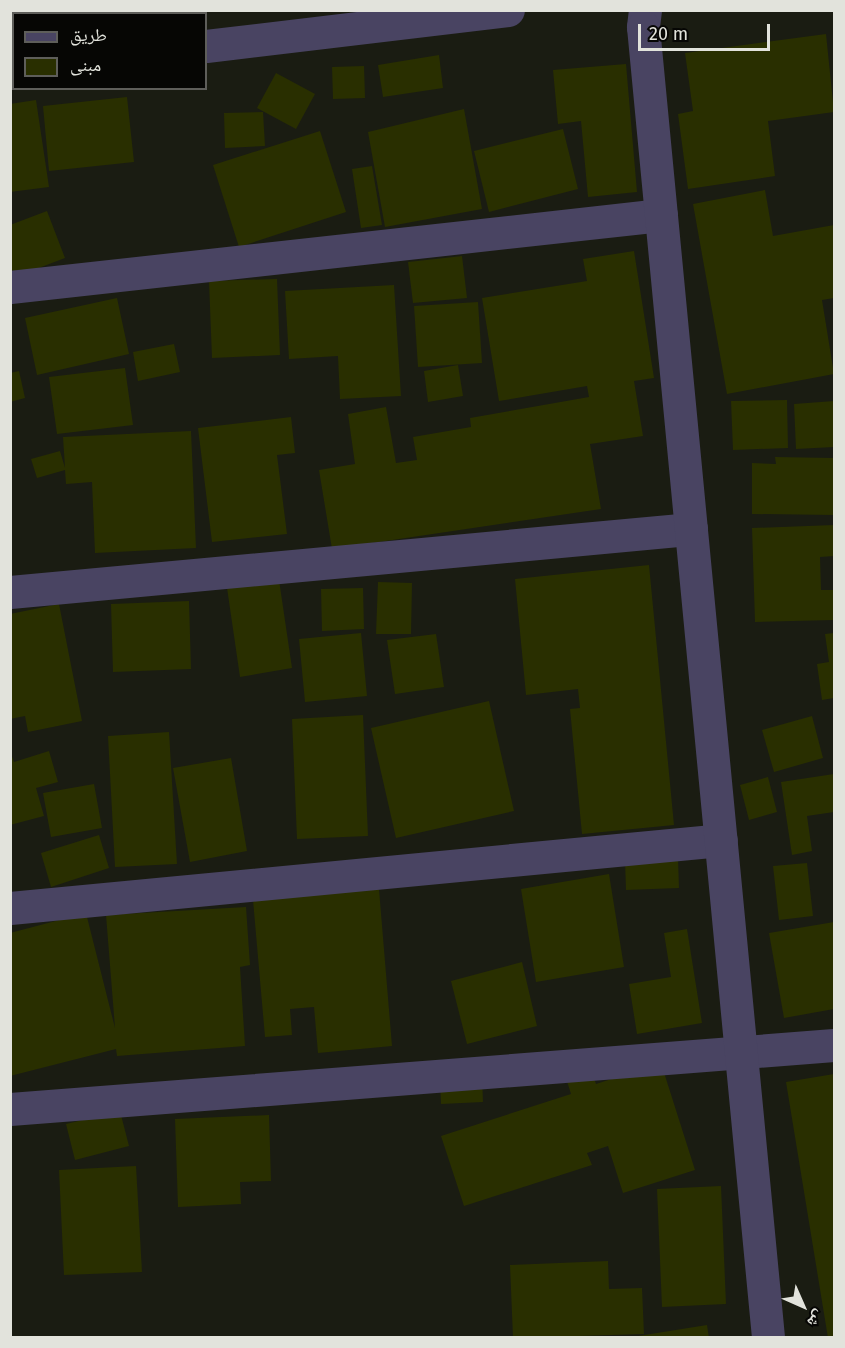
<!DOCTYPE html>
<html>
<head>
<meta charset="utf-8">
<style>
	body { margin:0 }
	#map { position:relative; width:845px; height:1348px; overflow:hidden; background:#1a1c12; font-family:"Fira Sans","Noto Naskh Arabic",sans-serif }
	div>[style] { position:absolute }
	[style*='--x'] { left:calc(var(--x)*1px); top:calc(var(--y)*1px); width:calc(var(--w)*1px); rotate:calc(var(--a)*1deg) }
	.building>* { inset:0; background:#292f00 }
	.minor>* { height:33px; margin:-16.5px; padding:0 16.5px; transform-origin:16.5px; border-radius:16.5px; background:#494462 }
	.tertiary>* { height:33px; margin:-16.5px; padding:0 16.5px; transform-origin:16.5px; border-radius:16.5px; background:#494462 }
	span { translate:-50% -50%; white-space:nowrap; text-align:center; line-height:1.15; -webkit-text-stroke:4.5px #060604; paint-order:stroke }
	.frame { position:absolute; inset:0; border:12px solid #e2e3dc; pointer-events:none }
	.legend { position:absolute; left:12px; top:12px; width:195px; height:78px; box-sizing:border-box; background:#060604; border:2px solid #5e5e5a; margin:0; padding:8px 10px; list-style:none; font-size:18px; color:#e2e3dc }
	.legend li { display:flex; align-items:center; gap:12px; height:30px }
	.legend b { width:30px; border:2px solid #5e5e5a }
	.north { position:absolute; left:773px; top:1276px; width:60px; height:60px; -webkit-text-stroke:4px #060604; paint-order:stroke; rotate:135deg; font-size:16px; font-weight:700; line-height:24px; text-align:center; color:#e2e3dc }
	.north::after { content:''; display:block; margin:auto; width:21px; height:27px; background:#e2e3dc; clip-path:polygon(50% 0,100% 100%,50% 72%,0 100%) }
	.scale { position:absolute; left:638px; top:24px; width:132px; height:27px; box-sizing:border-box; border:3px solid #e2e3dc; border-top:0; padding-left:8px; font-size:18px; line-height:21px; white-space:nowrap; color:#e2e3dc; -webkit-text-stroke:4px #060604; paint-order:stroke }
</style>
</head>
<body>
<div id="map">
	<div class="building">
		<i style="clip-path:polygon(826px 34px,834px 112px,768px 121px,775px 176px,688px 189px,678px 114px,693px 111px,685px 53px)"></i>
		<i style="clip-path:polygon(439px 55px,443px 88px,383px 97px,378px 65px)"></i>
		<i style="clip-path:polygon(626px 64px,637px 192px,588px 197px,581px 121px,558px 124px,553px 70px)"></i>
		<i style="clip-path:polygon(364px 66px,365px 98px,333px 99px,332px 67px)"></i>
		<i style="clip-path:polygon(276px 73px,315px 94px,296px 129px,257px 108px)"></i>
		<i style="clip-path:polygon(127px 97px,134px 162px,49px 171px,43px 106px)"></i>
		<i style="clip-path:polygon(36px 100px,49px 187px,10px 192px,10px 104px)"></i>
		<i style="clip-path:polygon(464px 109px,482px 209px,385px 227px,368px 132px)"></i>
		<i style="clip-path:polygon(263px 112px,265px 146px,225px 148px,224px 113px)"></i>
		<i style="clip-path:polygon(563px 129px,578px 189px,489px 212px,474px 151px)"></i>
		<i style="clip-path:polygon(320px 131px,346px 212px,239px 247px,213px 165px)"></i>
		<i style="clip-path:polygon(372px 166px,382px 225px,361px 228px,352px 169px)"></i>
		<i style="clip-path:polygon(765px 190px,773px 236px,834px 225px,834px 298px,822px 300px,834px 374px,727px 394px,693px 204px)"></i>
		<i style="clip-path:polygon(47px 211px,65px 258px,15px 277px,10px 265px,10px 225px)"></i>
		<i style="clip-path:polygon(634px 251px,654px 378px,634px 381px,643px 436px,590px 444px,601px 509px,332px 549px,319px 470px,355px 464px,348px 414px,386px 407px,396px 463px,417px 460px,413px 437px,471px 427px,470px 418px,589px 397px,587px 386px,499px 401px,482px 298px,587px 281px,583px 259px)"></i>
		<i style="clip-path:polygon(462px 256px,467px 298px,413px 303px,408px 262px)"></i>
		<i style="clip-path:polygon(277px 279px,280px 355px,212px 358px,209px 281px)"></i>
		<i style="clip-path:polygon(394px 285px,401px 396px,340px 399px,338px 356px,289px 359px,285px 291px)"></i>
		<i style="clip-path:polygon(117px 298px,129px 354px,37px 375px,25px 318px)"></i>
		<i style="clip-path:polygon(478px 302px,482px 363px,418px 367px,414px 306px)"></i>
		<i style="clip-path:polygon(174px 344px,180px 372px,138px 381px,133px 352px)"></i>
		<i style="clip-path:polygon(458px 365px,463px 396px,428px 402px,424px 371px)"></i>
		<i style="clip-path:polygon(125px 368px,133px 425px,57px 434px,49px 377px)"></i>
		<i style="clip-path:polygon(19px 371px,25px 398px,10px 402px,10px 373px)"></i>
		<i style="clip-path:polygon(787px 400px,788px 448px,733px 450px,731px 401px)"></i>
		<i style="clip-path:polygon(834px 401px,834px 447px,796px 449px,794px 404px)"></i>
		<i style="clip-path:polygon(291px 417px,295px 453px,277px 455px,287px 534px,212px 542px,198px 428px)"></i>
		<i style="clip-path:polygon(191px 431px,196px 548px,95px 553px,92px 482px,66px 484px,65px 470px,37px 478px,31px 459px,60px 451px,65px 468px,63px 437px)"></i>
		<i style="clip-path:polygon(775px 457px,834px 458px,834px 515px,752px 514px,752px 463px,776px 464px)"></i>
		<i style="clip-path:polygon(834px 525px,834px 556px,820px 557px,821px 590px,834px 590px,834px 620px,755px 622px,752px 528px)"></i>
		<i style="clip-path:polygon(649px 565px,674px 825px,582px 834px,570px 709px,580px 708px,578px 689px,526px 695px,515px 579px)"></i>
		<i style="clip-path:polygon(278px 573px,292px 668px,240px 677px,226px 581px)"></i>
		<i style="clip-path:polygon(378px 582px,412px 583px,411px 634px,376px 634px)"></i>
		<i style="clip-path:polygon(363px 588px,364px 629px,322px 631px,321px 589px)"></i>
		<i style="clip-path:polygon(189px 601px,191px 669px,113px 672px,111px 604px)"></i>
		<i style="clip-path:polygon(59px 604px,82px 721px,28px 732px,25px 716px,10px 719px,10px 614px)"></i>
		<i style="clip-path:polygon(361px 633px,367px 696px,305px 702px,299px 639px)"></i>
		<i style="clip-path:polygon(834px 633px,834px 698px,822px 700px,817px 664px,829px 662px,825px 634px)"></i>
		<i style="clip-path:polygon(436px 634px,444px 687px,395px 694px,387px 640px)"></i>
		<i style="clip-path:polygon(489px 701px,514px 811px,396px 838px,371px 728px)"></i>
		<i style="clip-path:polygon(363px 715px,368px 836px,297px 839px,292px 719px)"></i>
		<i style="clip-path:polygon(812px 716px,823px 758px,774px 772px,762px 730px)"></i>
		<i style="clip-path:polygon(169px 732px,177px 864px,115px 867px,108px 736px)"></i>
		<i style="clip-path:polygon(10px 751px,14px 762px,49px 751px,58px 782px,36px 788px,44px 816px,10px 825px)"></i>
		<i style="clip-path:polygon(231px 758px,247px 851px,190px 862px,173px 768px)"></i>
		<i style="clip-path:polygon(834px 774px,834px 812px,807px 816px,812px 851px,792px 855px,781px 782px)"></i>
		<i style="clip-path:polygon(768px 777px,777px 812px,749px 820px,740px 785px)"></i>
		<i style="clip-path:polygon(94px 784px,102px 828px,51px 837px,43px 793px)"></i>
		<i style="clip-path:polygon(99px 835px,109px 868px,51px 887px,41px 853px)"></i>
		<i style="clip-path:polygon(678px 858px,679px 888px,626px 890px,625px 860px)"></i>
		<i style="clip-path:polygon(807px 863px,813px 916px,779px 920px,773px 866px)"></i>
		<i style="clip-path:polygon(609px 874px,624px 967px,536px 982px,521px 889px)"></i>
		<i style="clip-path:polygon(379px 889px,392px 1046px,318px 1053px,314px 1007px,290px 1009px,292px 1035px,265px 1037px,253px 900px)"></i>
		<i style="clip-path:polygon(246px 907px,250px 965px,240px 967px,245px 1046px,117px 1056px,116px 1049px,10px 1076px,10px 933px,86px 913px,115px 1028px,106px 915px)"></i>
		<i style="clip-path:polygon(834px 922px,834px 1009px,784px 1018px,769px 933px)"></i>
		<i style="clip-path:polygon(687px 929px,702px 1023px,637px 1034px,629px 984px,671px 977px,664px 933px)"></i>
		<i style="clip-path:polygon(522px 962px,537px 1026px,467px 1044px,451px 981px)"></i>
		<i style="clip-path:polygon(661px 1063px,695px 1170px,623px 1193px,608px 1146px,587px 1153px,592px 1165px,464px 1206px,441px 1136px,571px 1094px,566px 1078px,591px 1069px,596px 1084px)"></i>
		<i style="clip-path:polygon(834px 1074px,834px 1338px,828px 1338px,786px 1082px)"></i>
		<i style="clip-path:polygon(482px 1077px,483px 1102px,441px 1104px,440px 1080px)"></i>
		<i style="clip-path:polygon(120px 1111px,129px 1146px,75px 1160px,66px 1124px)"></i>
		<i style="clip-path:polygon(269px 1115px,271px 1181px,240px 1182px,241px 1204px,178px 1207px,175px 1119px)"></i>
		<i style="clip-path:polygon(136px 1166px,142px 1272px,64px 1275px,59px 1170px)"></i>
		<i style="clip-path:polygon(721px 1186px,726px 1304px,662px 1307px,657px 1189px)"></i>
		<i style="clip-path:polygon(608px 1261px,609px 1289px,642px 1288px,644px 1334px,513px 1338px,510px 1265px)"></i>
		<i style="clip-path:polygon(707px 1325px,709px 1338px,638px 1338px,638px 1336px)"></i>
	</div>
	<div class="minor">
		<i style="--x:206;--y:46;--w:304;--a:-6.8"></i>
		<i style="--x:10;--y:69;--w:4;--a:0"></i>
		<i style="--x:10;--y:287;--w:655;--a:-6.31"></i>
		<i style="--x:10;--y:592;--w:684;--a:-5.29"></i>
		<i style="--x:10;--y:908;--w:714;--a:-5.46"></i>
		<i style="--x:10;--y:1109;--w:826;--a:-4.44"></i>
	</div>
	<div class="tertiary">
		<i style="--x:645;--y:10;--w:17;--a:97"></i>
		<i style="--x:643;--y:27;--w:1317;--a:84.55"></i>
	</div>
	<div class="frame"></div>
	<ul class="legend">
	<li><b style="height:8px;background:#494462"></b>طريق</li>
	<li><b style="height:16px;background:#292f00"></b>مبنى</li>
	</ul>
	<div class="north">ش</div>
	<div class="scale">20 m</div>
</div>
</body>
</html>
